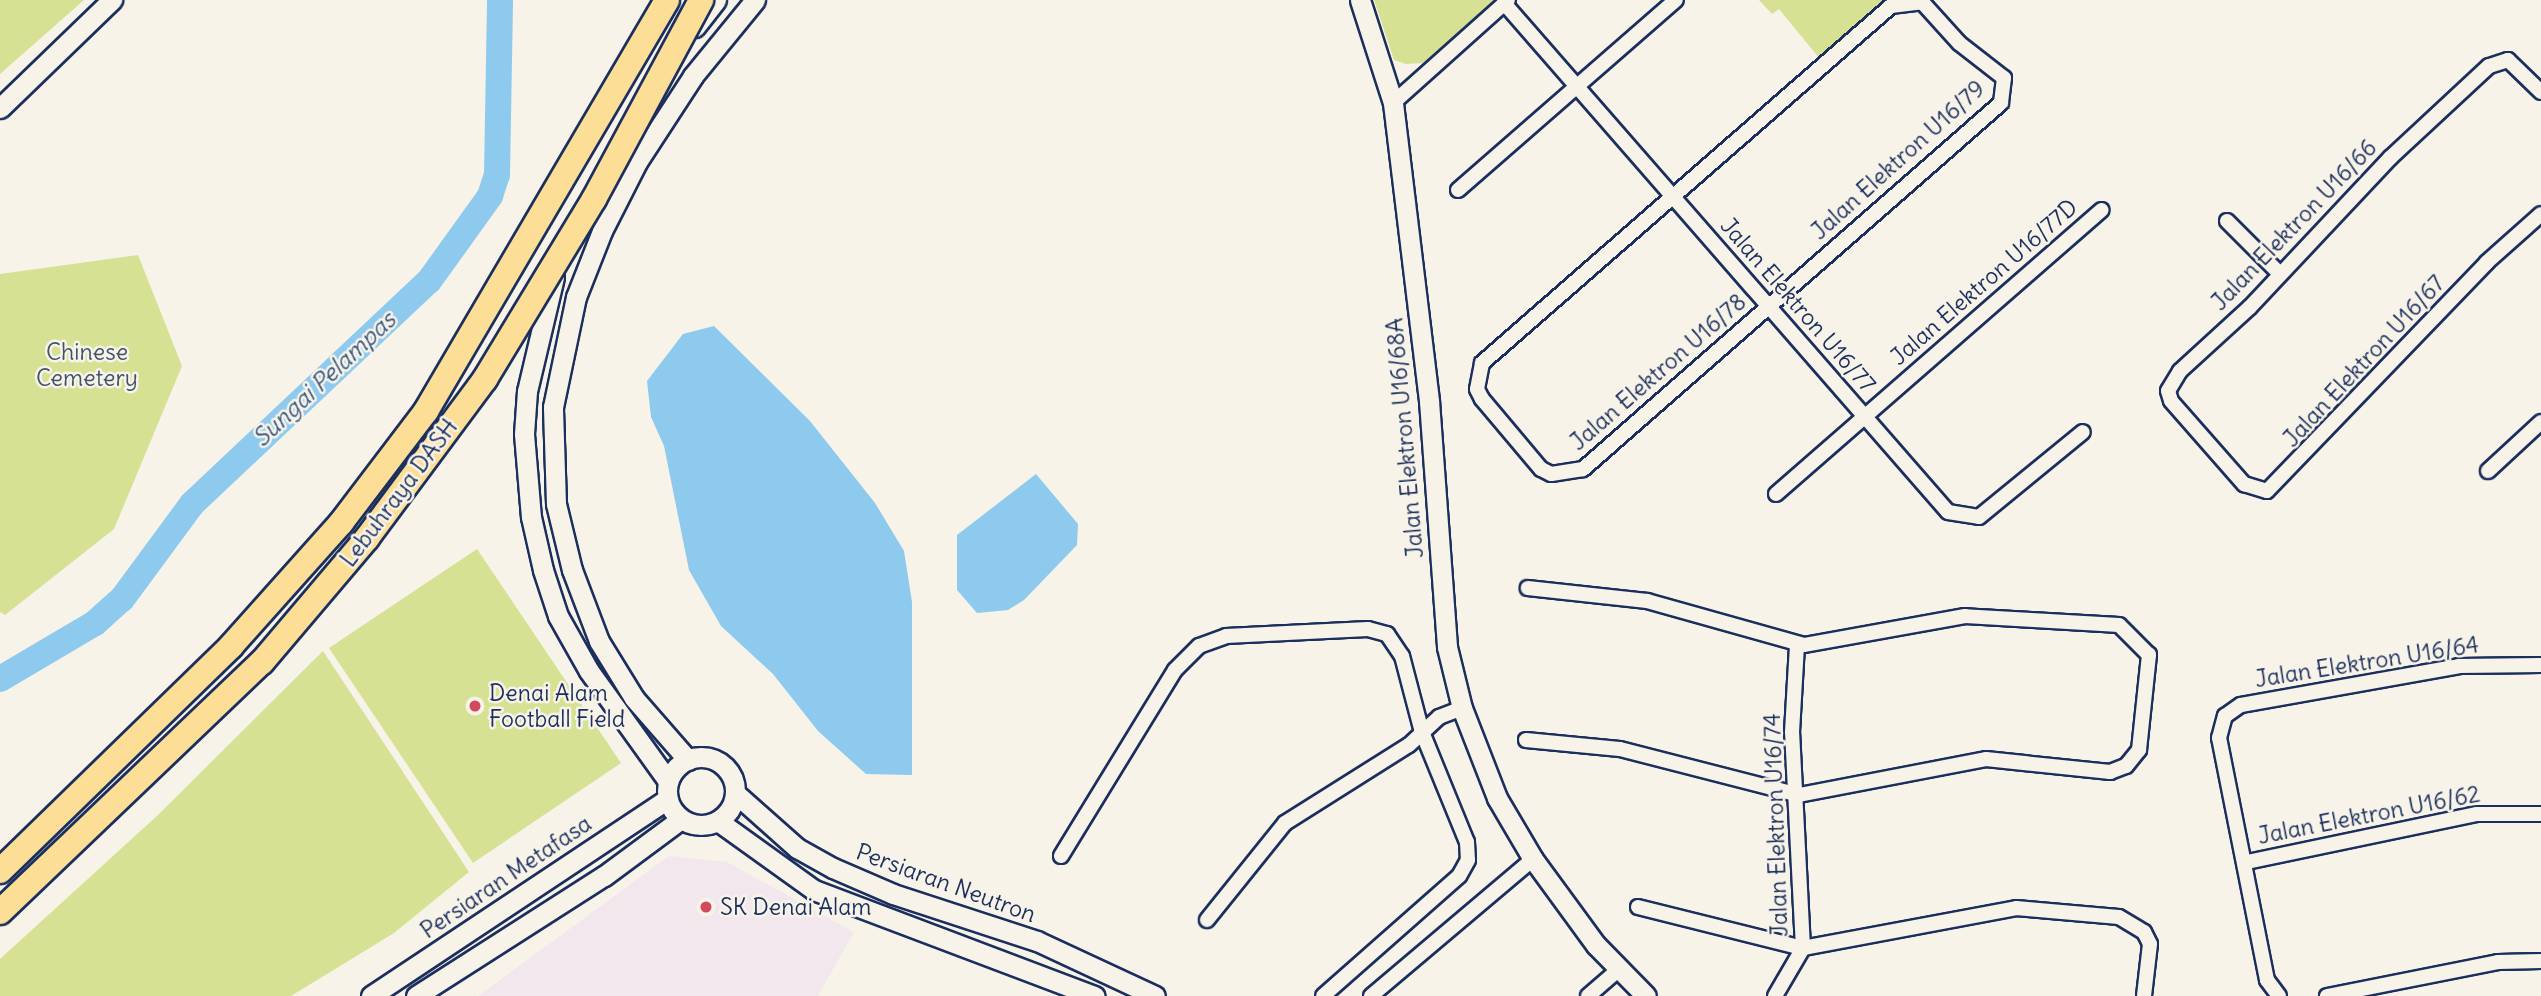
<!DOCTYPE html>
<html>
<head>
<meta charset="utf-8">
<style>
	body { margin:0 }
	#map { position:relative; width:2541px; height:996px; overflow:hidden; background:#f7f3e8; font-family:Delius,sans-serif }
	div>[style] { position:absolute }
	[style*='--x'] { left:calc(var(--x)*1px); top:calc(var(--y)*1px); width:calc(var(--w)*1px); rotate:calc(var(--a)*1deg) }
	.built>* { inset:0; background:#f2e7ed }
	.green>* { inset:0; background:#d6e194 }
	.water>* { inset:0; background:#8ecaee }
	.river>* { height:26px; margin:-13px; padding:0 13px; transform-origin:13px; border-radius:13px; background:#8ecaee }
	.roads { filter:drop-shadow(2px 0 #1b2f5e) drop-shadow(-2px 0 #1b2f5e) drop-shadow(0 2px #1b2f5e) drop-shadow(0 -2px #1b2f5e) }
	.street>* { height:14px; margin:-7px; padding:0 7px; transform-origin:7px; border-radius:7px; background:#f7f3e8 }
	.secondary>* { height:19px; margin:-9.5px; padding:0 9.5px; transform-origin:9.5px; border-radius:9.5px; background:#f7f3e8 }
	.secondary>.ring { margin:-9.5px; padding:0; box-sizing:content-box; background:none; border:19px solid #f7f3e8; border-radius:50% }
	.highway>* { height:24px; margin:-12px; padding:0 12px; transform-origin:12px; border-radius:12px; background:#fcde96 }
	.bridges { filter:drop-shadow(2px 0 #1b2f5e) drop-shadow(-2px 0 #1b2f5e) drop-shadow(0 2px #1b2f5e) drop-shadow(0 -2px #1b2f5e) }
	.highway-bridge>* { height:24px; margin:-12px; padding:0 12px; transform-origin:12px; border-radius:12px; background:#fcde96 }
	.dots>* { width:19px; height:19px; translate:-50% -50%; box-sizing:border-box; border:4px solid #f7f3e8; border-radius:50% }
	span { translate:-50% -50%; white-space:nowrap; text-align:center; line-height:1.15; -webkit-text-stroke:5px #f7f3e8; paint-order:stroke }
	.street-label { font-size:23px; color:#1b2f5e }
	.park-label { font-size:23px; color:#405369 }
	.poi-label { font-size:23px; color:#1b2f5e }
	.left { translate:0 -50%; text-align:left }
	.water-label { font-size:24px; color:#385682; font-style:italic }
</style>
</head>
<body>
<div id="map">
	<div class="built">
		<i style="clip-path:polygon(669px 856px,727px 862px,854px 932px,818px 996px,478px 996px)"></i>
	</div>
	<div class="green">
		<i style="clip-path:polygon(0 0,84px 0,0 74px)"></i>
		<i style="clip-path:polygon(1374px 0,1494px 0,1423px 63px,1406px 64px,1394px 60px)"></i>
		<i style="clip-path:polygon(1759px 0,1883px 0,1820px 59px,1779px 9px,1772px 14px)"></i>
		<i style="clip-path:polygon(138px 255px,182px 366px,114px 529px,5px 615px,0 612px,0 274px)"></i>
		<i style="clip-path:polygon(477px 549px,621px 763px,473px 863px,329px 648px)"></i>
		<i style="clip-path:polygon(323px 651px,469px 872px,394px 933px,291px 996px,0 996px,0 959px,158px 815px)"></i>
	</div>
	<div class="water">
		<i style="clip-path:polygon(714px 326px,810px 421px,875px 503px,904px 551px,912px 602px,912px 775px,866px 774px,818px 731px,773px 674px,721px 626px,689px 570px,664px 446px,651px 417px,647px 381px,683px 334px)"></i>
		<i style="clip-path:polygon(1036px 474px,1078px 524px,1077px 545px,1024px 600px,1008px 610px,977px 613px,957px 590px,957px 535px)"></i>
	</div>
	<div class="river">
		<i style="--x:0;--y:679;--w:110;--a:-30.5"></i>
		<i style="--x:95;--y:623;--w:36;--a:-42"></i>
		<i style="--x:122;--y:599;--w:118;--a:-53.6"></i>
		<i style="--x:192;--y:504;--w:325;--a:-43.3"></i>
		<i style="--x:429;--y:281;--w:105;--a:-54.3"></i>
		<i style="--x:490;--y:196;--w:22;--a:-72"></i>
		<i style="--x:497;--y:175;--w:175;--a:-89"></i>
	</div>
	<div class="roads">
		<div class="street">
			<i style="--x:1922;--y:2;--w:55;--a:47.9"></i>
			<i style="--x:1959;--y:43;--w:57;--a:37.9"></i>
			<i style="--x:2004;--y:78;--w:25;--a:97"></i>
			<i style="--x:2001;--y:103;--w:556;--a:138.79"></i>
			<i style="--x:1583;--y:469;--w:32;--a:171"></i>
			<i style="--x:1551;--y:474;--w:11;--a:-153"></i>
			<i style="--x:1541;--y:469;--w:92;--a:-130.1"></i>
			<i style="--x:1482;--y:399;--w:11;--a:-117"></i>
			<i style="--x:1477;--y:389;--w:26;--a:-79"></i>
			<i style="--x:1482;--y:363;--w:543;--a:-41.12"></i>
			<i style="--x:1891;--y:6;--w:31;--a:-7"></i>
			<i style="--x:1504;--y:3;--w:675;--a:48.9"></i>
			<i style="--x:1948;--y:512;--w:31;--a:9"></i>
			<i style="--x:1979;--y:517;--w:134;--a:-39.3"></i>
			<i style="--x:2541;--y:92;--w:46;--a:-135.9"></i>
			<i style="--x:2508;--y:60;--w:20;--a:162"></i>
			<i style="--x:2489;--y:66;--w:135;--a:137.1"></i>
			<i style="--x:2390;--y:158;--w:204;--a:133.2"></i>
			<i style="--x:2250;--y:307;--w:95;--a:137.6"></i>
			<i style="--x:2180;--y:371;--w:23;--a:121"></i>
			<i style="--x:2168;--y:391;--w:10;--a:73"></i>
			<i style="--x:2171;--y:401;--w:111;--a:48.7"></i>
			<i style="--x:2244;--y:484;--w:24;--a:17"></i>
			<i style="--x:2267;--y:491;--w:318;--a:-46.1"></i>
			<i style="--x:2487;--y:262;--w:72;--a:-41.6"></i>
			<i style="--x:1393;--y:103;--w:154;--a:-41.8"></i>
			<i style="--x:1458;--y:190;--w:289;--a:-41.1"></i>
			<i style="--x:2227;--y:221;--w:75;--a:45"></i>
			<i style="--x:2488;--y:471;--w:72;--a:-42.8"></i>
			<i style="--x:1776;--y:494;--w:432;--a:-41.1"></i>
			<i style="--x:1526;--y:740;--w:94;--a:5.5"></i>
			<i style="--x:1620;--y:749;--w:185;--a:14.4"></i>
			<i style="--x:1799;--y:795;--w:190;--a:-10.9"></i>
			<i style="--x:1986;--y:759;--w:125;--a:6"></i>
			<i style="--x:2110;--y:772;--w:17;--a:-21"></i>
			<i style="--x:2126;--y:766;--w:21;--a:-51"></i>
			<i style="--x:2139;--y:750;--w:96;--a:-84"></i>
			<i style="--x:2149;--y:655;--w:42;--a:-135"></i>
			<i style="--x:2119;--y:625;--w:154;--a:-176.7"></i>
			<i style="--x:1965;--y:616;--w:164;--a:169.8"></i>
			<i style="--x:1804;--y:645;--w:163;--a:-164.3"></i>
			<i style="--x:1647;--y:601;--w:120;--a:-173.8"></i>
			<i style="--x:1061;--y:856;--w:218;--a:-58.5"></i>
			<i style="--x:1175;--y:670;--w:34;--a:-45"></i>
			<i style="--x:1199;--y:646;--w:29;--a:-20"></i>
			<i style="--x:1226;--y:636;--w:142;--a:-2.8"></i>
			<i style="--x:1368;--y:629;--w:20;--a:15"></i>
			<i style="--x:1387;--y:634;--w:27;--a:56"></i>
			<i style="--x:1402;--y:656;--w:79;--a:75.3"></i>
			<i style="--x:1422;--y:732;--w:119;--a:67.8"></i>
			<i style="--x:1467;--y:842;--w:18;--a:87"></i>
			<i style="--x:1468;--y:860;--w:18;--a:119"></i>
			<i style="--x:1459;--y:876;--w:181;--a:138.6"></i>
			<i style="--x:2247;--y:862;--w:235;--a:-11.8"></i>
			<i style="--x:2477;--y:814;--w:64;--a:0"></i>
			<i style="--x:1638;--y:907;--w:170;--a:14"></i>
			<i style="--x:1803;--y:948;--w:217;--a:-10.6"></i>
			<i style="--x:2016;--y:908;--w:103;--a:5"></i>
			<i style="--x:2119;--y:917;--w:29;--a:31"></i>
			<i style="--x:2144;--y:932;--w:13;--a:63"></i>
			<i style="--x:2150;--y:944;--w:52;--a:96.6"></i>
			<i style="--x:1207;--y:920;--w:124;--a:-51.2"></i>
			<i style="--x:1285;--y:823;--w:146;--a:-32.2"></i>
			<i style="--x:1409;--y:745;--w:41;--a:-43"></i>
			<i style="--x:1439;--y:717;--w:25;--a:-21"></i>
			<i style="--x:1371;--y:996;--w:212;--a:-40.2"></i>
			<i style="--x:1588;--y:996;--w:40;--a:-41"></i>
			<i style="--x:1775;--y:996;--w:56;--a:-59.7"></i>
			<i style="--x:1803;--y:948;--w:216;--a:-92.9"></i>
			<i style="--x:1792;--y:732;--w:87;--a:-86.7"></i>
			<i style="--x:2279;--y:996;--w:20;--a:-127"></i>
			<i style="--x:2267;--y:980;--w:247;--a:-101.2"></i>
			<i style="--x:2219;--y:738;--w:23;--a:-75"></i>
			<i style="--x:2225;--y:716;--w:19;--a:-35"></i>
			<i style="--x:2241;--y:705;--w:221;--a:-10.1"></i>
			<i style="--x:2459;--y:666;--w:82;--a:-0.7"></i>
			<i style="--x:2327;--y:996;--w:174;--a:-11.2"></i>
			<i style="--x:2498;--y:962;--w:43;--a:-1.3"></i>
		</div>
		<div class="secondary">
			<i style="--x:1360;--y:0;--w:108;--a:72.2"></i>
			<i style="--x:1393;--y:103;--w:300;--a:83.1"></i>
			<i style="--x:1429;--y:401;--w:247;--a:85.8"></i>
			<i style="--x:1447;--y:647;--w:63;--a:76.2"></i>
			<i style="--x:1462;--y:708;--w:97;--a:68.7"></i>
			<i style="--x:1497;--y:798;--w:71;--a:59.5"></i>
			<i style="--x:1533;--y:859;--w:107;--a:53.8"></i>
			<i style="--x:1596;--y:945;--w:71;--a:45.6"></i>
			<i style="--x:695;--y:27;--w:34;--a:-52"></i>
			<i style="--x:0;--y:108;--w:156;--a:-44"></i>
			<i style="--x:554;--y:277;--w:117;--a:103.3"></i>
			<i style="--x:527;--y:391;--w:43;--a:94"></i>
			<i style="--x:524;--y:434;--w:83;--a:85.2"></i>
			<i style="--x:531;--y:517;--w:54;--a:77.2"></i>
			<i style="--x:543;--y:570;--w:48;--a:71.9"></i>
			<i style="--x:558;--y:616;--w:63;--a:60.6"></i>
			<i style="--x:589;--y:671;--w:135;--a:54.3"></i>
			<i class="ring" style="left:667px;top:757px;width:49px;height:49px"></i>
			<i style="--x:688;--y:760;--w:82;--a:-131.1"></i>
			<i style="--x:634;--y:698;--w:67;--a:-121.6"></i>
			<i style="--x:599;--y:641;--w:76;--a:-110.8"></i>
			<i style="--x:572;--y:570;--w:68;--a:-103.6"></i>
			<i style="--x:556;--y:504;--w:97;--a:-91.8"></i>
			<i style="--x:553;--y:407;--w:112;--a:-78.2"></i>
			<i style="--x:576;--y:297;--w:71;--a:-68.5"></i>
			<i style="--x:602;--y:231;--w:77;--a:-63.1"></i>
			<i style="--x:637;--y:162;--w:103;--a:-56.9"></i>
			<i style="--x:693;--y:76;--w:98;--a:-50.8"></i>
			<i style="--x:735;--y:793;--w:83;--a:41.6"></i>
			<i style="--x:797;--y:848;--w:41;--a:29.1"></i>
			<i style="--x:833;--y:868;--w:65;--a:23.4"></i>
			<i style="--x:893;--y:894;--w:151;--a:18.1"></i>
			<i style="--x:1037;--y:941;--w:130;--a:25"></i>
			<i style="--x:718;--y:821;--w:118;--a:35.7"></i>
			<i style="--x:814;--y:890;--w:300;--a:20.7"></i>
			<i style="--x:371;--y:996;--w:356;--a:-33.6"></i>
			<i style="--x:416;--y:996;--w:223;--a:-32.6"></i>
			<i style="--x:604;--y:876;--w:96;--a:-36.5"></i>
		</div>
		<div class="highway">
			<i style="--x:0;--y:871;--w:322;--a:-44.2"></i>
			<i style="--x:231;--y:646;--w:165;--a:-48.2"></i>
			<i style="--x:341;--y:523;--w:141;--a:-52.8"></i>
			<i style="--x:426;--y:411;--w:476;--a:-59.6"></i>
		</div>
	</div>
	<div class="bridges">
		<div class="highway-bridge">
			<i style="--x:0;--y:912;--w:362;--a:-43.7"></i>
			<i style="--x:262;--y:662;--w:162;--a:-49.7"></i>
			<i style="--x:367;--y:538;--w:198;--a:-53.4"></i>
			<i style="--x:485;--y:379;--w:210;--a:-58.8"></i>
			<i style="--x:594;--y:199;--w:226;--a:-61.7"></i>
		</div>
	</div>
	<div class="dots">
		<i style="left:475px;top:706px;background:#d1495b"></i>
		<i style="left:706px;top:907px;background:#d1495b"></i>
	</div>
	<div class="street-label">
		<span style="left:1898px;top:160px;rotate:-42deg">Jalan Elektron U16/79</span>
		<span style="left:2294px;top:225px;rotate:-46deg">Jalan Elektron U16/66</span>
		<span style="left:1984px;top:282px;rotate:-41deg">Jalan Elektron U16/77D</span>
		<span style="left:1798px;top:305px;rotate:49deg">Jalan Elektron U16/77</span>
		<span style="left:2364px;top:361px;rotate:-47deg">Jalan Elektron U16/67</span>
		<span style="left:1658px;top:372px;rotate:-41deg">Jalan Elektron U16/78</span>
		<span style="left:1405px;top:438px;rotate:-95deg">Jalan Elektron U16/68A</span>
		<span style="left:399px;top:493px;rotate:-53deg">Lebuhraya DASH</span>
		<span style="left:2367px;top:662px;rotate:-9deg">Jalan Elektron U16/64</span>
		<span style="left:2369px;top:815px;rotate:-11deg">Jalan Elektron U16/62</span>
		<span style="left:1776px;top:825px;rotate:-92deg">Jalan Elektron U16/74</span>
		<span style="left:506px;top:877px;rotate:-34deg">Persiaran Metafasa</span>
		<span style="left:946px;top:883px;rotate:20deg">Persiaran Neutron</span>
	</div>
	<div class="park-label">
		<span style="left:87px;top:365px">Chinese<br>Cemetery</span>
	</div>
	<div class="poi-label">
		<span class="left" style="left:489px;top:706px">Denai Alam<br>Football Field</span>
		<span class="left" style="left:720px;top:907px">SK Denai Alam</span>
	</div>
	<div class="water-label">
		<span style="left:324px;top:379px;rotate:-43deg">Sungai Pelampas</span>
	</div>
</div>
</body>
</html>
